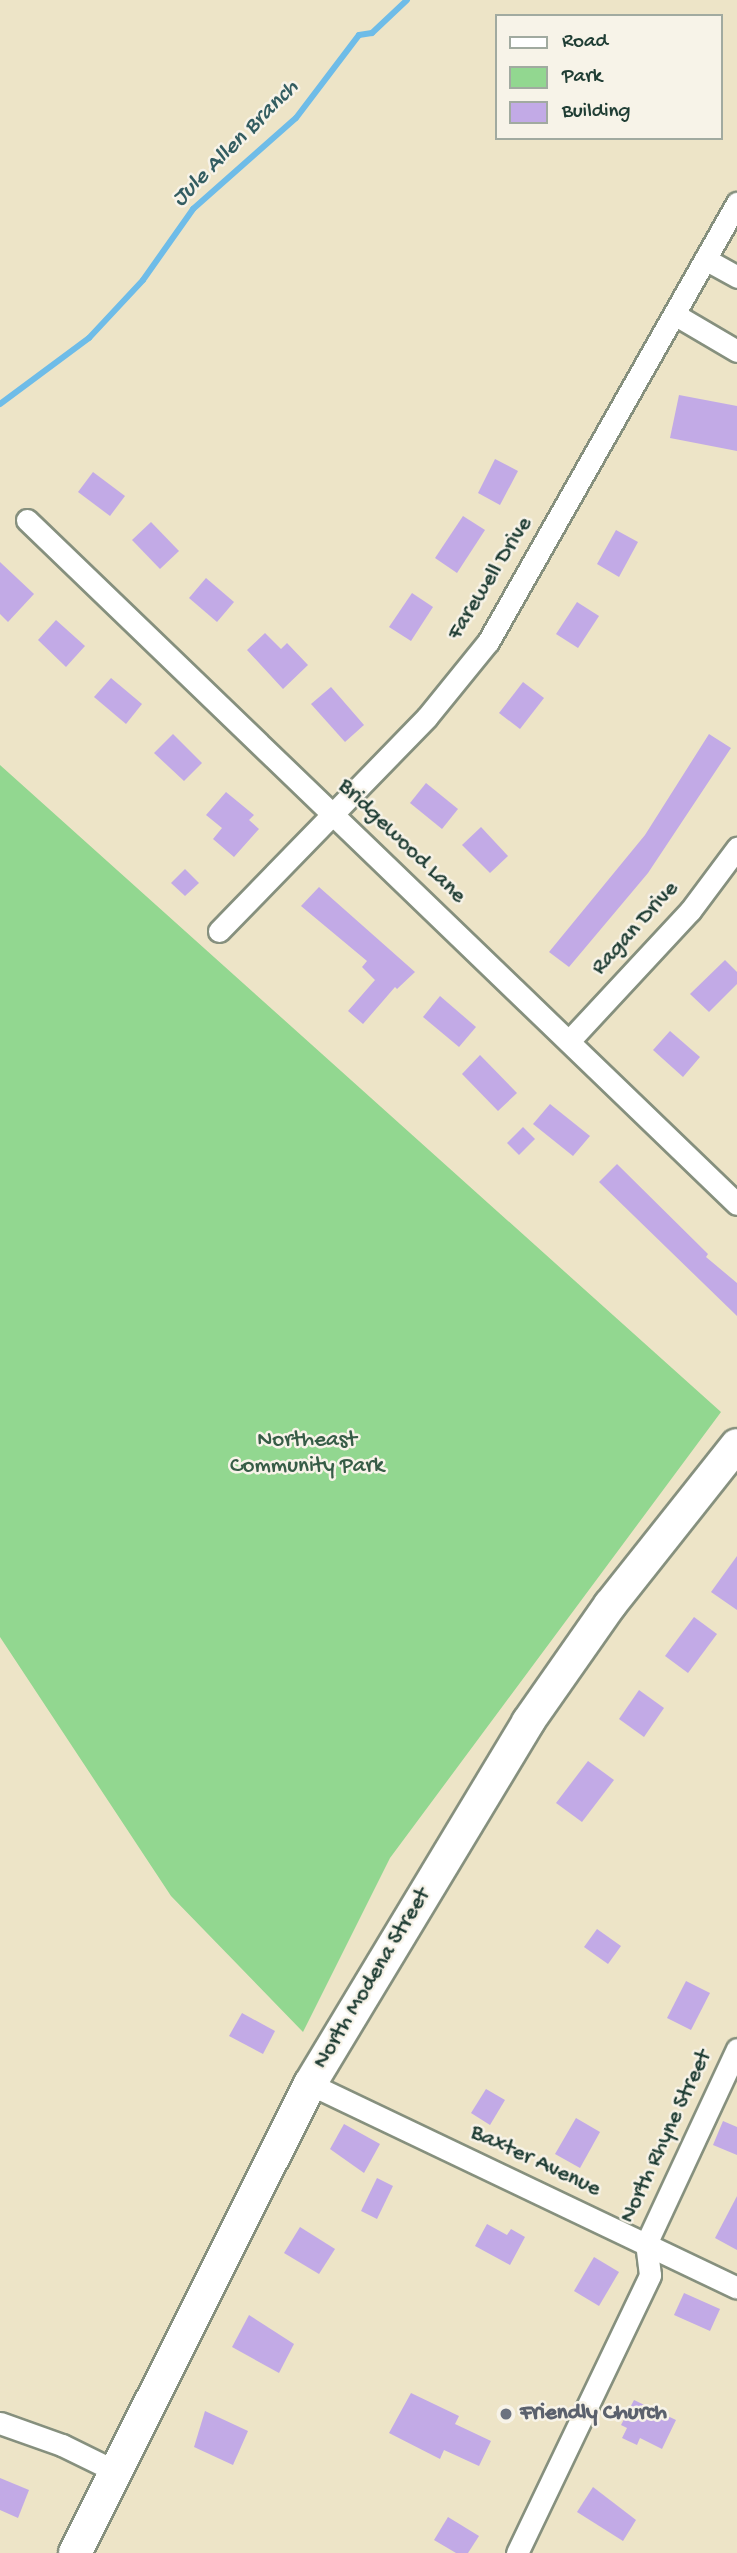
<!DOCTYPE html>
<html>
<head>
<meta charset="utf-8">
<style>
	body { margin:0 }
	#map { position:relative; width:737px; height:2553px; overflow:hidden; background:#ede4c7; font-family:"Gochi Hand",sans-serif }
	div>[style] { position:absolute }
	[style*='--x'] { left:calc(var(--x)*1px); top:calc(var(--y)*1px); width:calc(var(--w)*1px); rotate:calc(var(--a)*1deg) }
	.green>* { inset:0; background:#92d790 }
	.stream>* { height:6px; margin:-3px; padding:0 3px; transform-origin:3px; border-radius:3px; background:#6ebce8 }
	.building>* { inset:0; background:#c2aae6 }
	.roads { filter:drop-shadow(2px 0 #86907e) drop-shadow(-2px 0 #86907e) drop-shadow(0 2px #86907e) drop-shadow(0 -2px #86907e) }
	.street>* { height:21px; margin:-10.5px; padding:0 10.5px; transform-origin:10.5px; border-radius:10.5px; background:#fff }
	.secondary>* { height:32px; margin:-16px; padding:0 16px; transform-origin:16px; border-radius:16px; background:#fff }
	.dots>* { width:19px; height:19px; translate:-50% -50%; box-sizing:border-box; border:4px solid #f7f3e8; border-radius:50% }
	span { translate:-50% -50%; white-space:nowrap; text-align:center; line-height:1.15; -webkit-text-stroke:5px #f7f3e8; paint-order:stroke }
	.street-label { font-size:23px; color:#1f3d34 }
	.park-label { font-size:23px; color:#365c46 }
	.worship-label { font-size:23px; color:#5b616d; font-weight:700 }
	.left { translate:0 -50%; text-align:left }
	.water-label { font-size:24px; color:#335d61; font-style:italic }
	.legend { position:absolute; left:495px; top:14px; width:228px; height:126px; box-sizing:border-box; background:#f7f3e8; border:2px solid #a1aaa0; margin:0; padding:9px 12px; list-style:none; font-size:21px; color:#1f3d34 }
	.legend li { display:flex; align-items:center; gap:14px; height:35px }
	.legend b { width:35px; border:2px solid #a1aaa0 }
</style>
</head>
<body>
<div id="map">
	<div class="green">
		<i style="clip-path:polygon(0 765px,721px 1412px,390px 1858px,303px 2032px,171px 1896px,0 1637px)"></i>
	</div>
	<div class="stream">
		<i style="--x:0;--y:404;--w:111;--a:-36.6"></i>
		<i style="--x:89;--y:338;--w:79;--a:-47"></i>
		<i style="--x:143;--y:280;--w:87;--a:-54.8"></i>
		<i style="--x:193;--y:209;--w:137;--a:-41.5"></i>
		<i style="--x:296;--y:118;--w:104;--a:-52.8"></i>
		<i style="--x:359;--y:35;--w:13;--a:-9"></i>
		<i style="--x:372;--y:33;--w:48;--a:-43.3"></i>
	</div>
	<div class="building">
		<i style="clip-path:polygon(679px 395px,737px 406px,737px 451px,670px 438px)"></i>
		<i style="clip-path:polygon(495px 459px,518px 471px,500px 505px,478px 493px)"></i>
		<i style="clip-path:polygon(93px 472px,125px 496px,110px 516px,78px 492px)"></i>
		<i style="clip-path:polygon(463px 516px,485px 530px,457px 573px,435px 558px)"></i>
		<i style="clip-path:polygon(151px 522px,179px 551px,160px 569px,132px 540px)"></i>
		<i style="clip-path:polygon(616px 530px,638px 542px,619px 577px,597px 564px)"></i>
		<i style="clip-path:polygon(0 562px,34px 594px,8px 622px,0 614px)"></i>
		<i style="clip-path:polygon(206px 578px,234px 602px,217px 622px,189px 598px)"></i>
		<i style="clip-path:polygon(412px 593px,433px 607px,411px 641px,389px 627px)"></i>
		<i style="clip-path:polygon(577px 602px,599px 616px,578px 648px,556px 634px)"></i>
		<i style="clip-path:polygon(56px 620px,85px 646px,66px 667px,38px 640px)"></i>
		<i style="clip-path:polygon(265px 633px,281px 649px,287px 643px,308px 665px,283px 689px,247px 650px)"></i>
		<i style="clip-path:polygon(111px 678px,142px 704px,126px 724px,94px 697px)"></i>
		<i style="clip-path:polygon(523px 682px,544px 698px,520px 729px,499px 713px)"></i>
		<i style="clip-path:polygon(331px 687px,364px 725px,345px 742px,311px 704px)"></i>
		<i style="clip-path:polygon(173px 734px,202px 763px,184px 781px,154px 753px)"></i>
		<i style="clip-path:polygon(709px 734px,731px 748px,648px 873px,569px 967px,549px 952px,645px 835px)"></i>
		<i style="clip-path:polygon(426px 783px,458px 809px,442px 829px,410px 803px)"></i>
		<i style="clip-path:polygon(226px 792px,254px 815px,249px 820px,259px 829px,234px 857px,213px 839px,222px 828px,206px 815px)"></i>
		<i style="clip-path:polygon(481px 827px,508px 856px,490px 873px,462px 845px)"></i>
		<i style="clip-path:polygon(185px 869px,199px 883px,185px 896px,171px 883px)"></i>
		<i style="clip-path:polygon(319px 887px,415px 972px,397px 989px,395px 987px,363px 1024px,348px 1011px,375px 980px,362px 967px,367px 961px,301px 906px)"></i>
		<i style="clip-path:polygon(725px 960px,737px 972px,737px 984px,709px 1012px,690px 994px)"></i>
		<i style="clip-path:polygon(440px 996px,476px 1027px,459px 1047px,423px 1017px)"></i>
		<i style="clip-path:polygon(670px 1031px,700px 1057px,683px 1077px,653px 1050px)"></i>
		<i style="clip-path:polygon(480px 1055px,517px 1093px,498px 1111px,462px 1074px)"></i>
		<i style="clip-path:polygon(550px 1104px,590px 1136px,573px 1156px,533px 1124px)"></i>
		<i style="clip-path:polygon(523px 1127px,535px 1139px,519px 1155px,507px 1143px)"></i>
		<i style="clip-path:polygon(617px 1164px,708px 1254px,706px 1257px,737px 1283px,737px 1316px,599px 1182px)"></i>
		<i style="clip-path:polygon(737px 1556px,737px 1610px,711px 1592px)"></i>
		<i style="clip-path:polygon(694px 1617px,717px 1634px,688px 1673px,665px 1656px)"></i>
		<i style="clip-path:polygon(639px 1690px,664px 1708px,644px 1737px,619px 1719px)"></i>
		<i style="clip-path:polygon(588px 1761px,614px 1780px,582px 1822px,556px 1803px)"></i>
		<i style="clip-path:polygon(597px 1929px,621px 1946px,608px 1964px,584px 1947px)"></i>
		<i style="clip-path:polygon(686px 1981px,710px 1993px,691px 2030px,667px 2018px)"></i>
		<i style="clip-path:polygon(242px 2013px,275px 2031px,263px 2054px,229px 2036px)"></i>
		<i style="clip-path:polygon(486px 2089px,505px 2100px,490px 2125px,471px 2113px)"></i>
		<i style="clip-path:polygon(576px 2118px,600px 2132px,580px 2168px,555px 2154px)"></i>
		<i style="clip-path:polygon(723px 2121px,737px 2127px,737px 2155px,713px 2145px)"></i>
		<i style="clip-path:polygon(344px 2124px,380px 2144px,364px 2173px,330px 2149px)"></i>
		<i style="clip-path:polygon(377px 2178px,393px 2186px,377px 2219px,361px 2211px)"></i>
		<i style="clip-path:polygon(737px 2196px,737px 2250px,715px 2238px)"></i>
		<i style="clip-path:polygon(487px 2224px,507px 2235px,511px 2229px,525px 2237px,510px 2265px,475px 2246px)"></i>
		<i style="clip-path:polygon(300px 2227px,335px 2249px,319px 2274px,284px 2253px)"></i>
		<i style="clip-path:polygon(594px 2257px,619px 2272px,599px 2306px,574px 2291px)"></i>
		<i style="clip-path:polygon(684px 2293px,720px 2309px,710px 2331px,674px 2315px)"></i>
		<i style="clip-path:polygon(249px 2315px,294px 2344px,279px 2373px,232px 2347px)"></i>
		<i style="clip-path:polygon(411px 2393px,459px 2416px,455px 2424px,491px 2441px,479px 2466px,444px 2450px,440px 2459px,389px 2433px)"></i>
		<i style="clip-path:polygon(634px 2400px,676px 2420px,662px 2449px,640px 2438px,637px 2445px,622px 2438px,627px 2428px,621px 2425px)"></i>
		<i style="clip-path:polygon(205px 2411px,248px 2431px,233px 2465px,194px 2447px)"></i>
		<i style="clip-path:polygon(0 2478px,29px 2490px,18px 2518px,0 2510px)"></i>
		<i style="clip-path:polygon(593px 2487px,636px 2520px,623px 2541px,577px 2512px)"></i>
		<i style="clip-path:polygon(448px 2517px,479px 2536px,468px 2553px,456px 2553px,434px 2540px)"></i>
	</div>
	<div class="roads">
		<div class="street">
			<i style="--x:705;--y:259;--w:37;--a:29"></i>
			<i style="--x:674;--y:314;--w:73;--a:30.4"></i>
			<i style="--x:27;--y:520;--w:986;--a:43.93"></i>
			<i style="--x:219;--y:931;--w:298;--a:-45.8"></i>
			<i style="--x:427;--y:717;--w:97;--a:-50.9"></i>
			<i style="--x:488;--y:642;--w:505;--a:-60.44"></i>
			<i style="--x:569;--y:1041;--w:178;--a:-47.1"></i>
			<i style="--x:690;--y:911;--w:79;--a:-53.3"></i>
			<i style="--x:310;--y:2084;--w:473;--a:25.5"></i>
			<i style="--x:0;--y:2423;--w:66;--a:19.5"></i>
			<i style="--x:62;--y:2445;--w:61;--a:26.1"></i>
			<i style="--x:517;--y:2553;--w:308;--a:-64.4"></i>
			<i style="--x:650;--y:2275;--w:31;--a:-97"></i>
			<i style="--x:646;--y:2244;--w:215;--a:-65"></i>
		</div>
		<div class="secondary">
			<i style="--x:75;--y:2553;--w:525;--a:-63.39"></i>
			<i style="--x:310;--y:2084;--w:423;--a:-58.9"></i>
			<i style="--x:528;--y:1722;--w:143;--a:-55"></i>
			<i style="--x:610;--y:1605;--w:204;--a:-51.6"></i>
		</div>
	</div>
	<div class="dots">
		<i style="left:506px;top:2414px;background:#6b7280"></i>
	</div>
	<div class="street-label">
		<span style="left:491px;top:579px;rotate:-58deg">Farewell Drive</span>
		<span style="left:401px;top:842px;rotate:44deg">Bridgewood Lane</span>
		<span style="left:636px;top:929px;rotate:-48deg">Ragan Drive</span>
		<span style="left:373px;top:1979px;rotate:-59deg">North Modena Street</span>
		<span style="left:667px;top:2137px;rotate:-65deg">North Rhyne Street</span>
		<span style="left:535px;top:2162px;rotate:25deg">Baxter Avenue</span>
	</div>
	<div class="park-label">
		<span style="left:307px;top:1454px">Northeast<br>Community Park</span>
	</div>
	<div class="worship-label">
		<span class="left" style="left:520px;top:2414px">Friendly Church</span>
	</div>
	<div class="water-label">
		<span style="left:236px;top:144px;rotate:-45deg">Jule Allen Branch</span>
	</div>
	<ul class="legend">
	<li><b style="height:9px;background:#fff"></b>Road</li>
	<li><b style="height:19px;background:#92d790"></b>Park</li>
	<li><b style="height:19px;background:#c2aae6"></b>Building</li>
	</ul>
</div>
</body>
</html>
